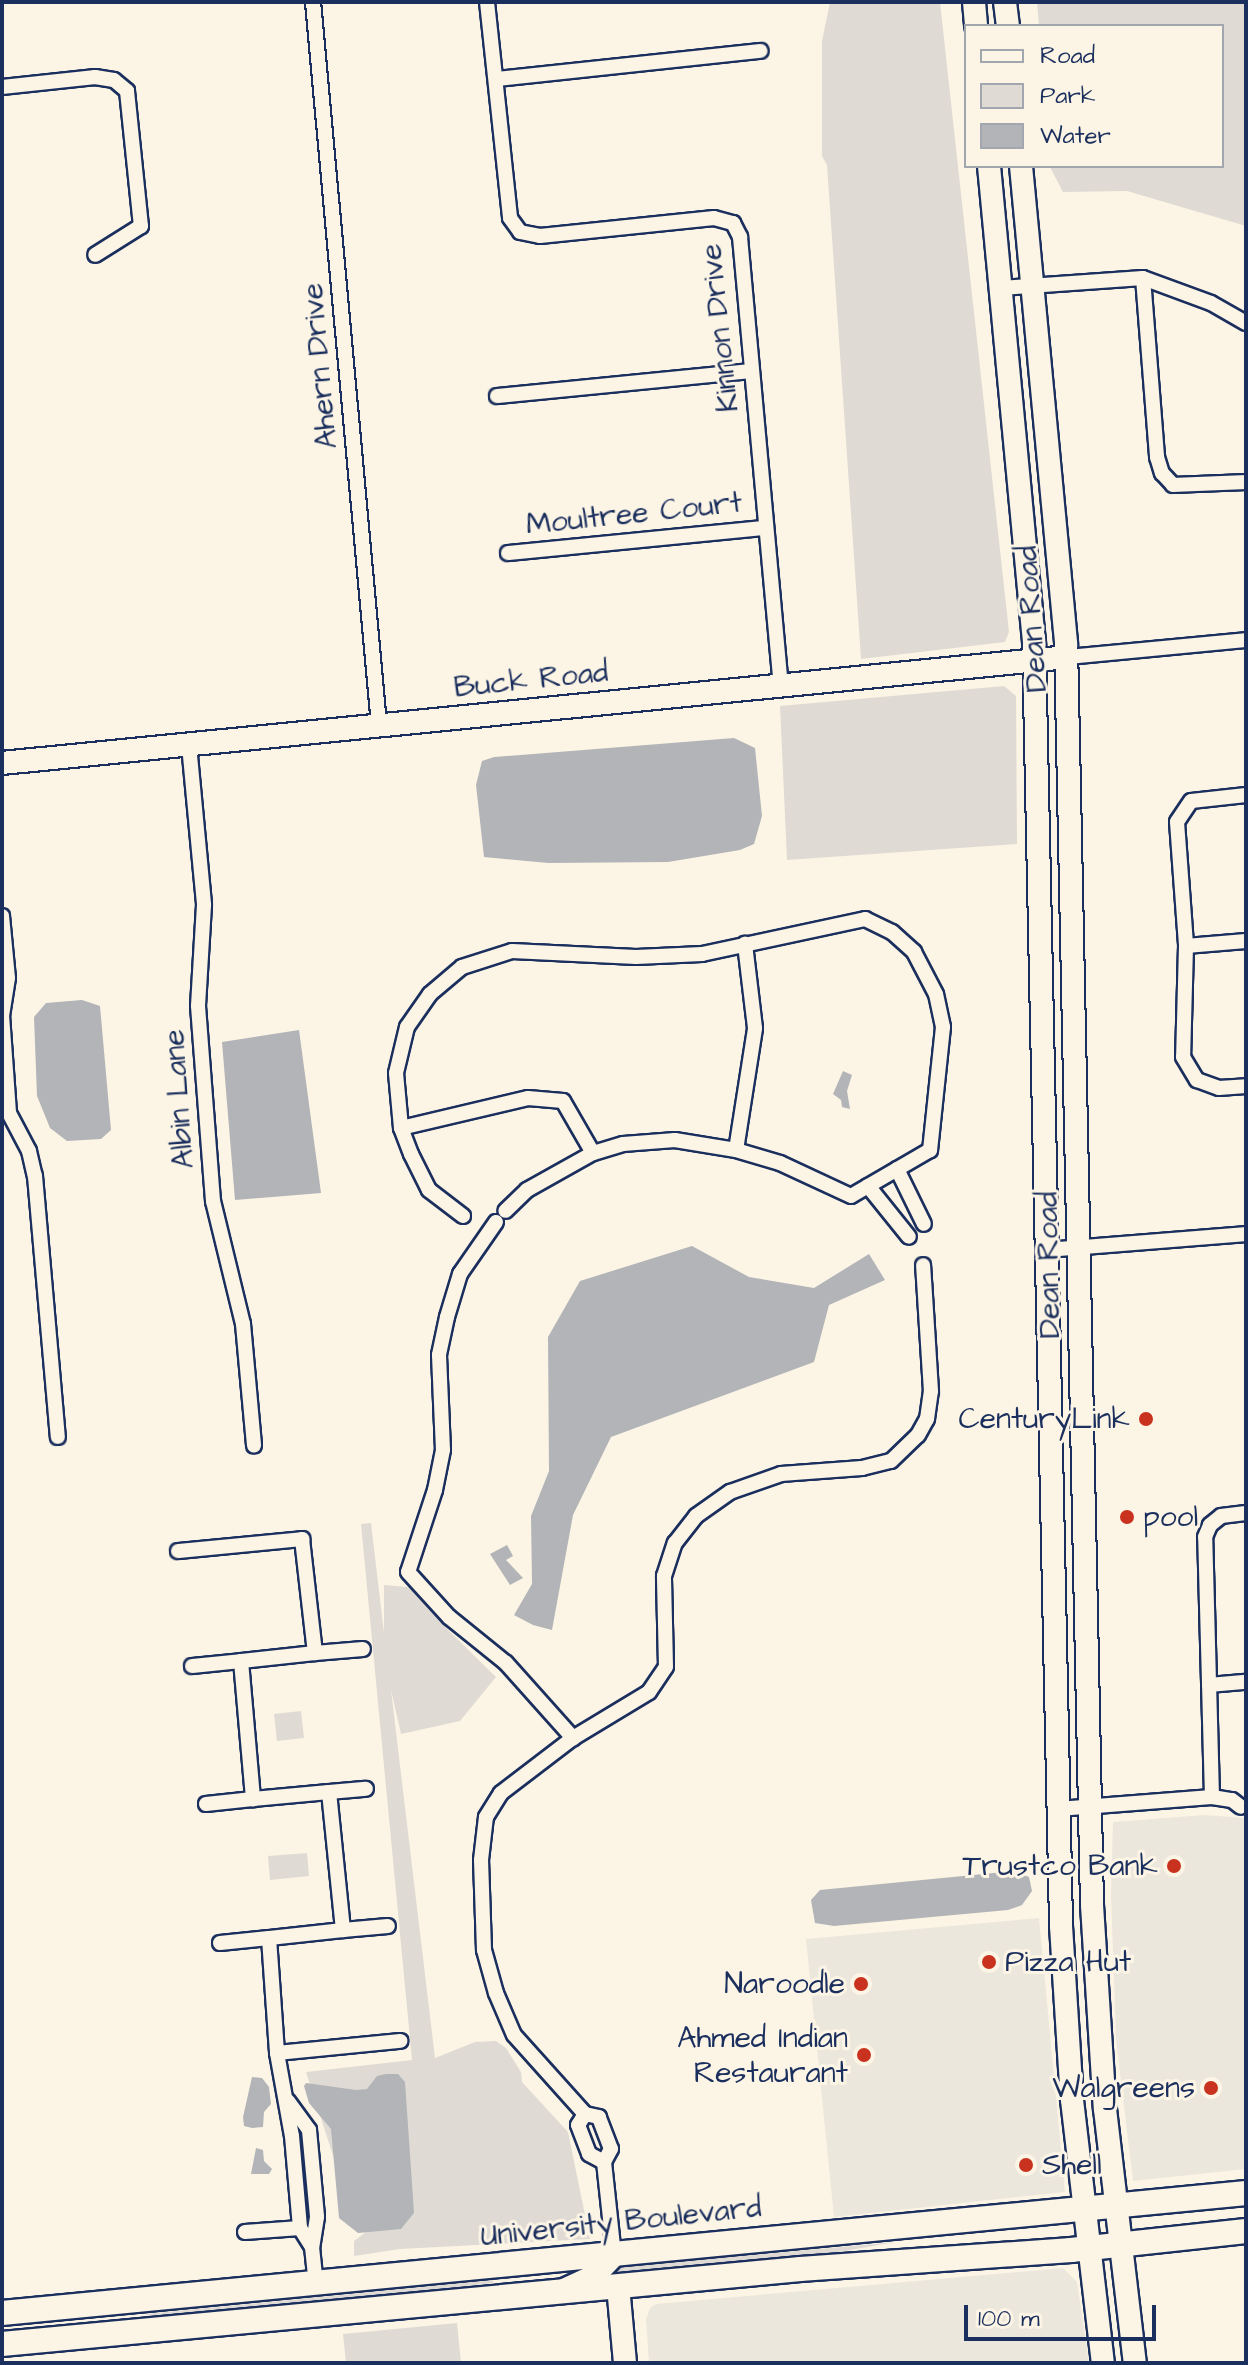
<!DOCTYPE html>
<html>
<head>
<meta charset="utf-8">
<style>
	body { margin:0 }
	#map { position:relative; width:1248px; height:2365px; overflow:hidden; background:#fcf5e5; font-family:"Architects Daughter",sans-serif }
	div>[style] { position:absolute }
	[style*='--x'] { left:calc(var(--x)*1px); top:calc(var(--y)*1px); width:calc(var(--w)*1px); rotate:calc(var(--a)*1deg) }
	.built>* { inset:0; background:#ece7dc }
	.green>* { inset:0; background:#dfdbd4 }
	.water>* { inset:0; background:#b2b4b8 }
	.roads { filter:drop-shadow(2px 0 #1b2f5e) drop-shadow(-2px 0 #1b2f5e) drop-shadow(0 2px #1b2f5e) drop-shadow(0 -2px #1b2f5e) }
	.street>* { height:14px; margin:-7px; padding:0 7px; transform-origin:7px; border-radius:7px; background:#fcf5e5 }
	.secondary>* { height:22px; margin:-11px; padding:0 11px; transform-origin:11px; border-radius:11px; background:#fcf5e5 }
	.primary>* { height:24px; margin:-12px; padding:0 12px; transform-origin:12px; border-radius:12px; background:#fcf5e5 }
	.dots>* { width:22px; height:22px; translate:-50% -50%; box-sizing:border-box; border:4px solid #fcf5e5; border-radius:50% }
	span { translate:-50% -50%; white-space:nowrap; text-align:center; line-height:1.15; -webkit-text-stroke:6px #fcf5e5; paint-order:stroke }
	.street-label { font-size:30px; color:#1b2f5e }
	.poi-label { font-size:30px; color:#1b2f5e }
	.right { translate:-100% -50%; text-align:right }
	.left { translate:0 -50%; text-align:left }
	.frame { position:absolute; inset:0; border:4px solid #1b2f5e; pointer-events:none }
	.legend { position:absolute; left:964px; top:24px; width:260px; height:144px; box-sizing:border-box; background:#fcf5e5; border:2px solid #a2a6af; margin:0; padding:10px 14px; list-style:none; font-size:24px; color:#1b2f5e }
	.legend li { display:flex; align-items:center; gap:16px; height:40px }
	.legend b { width:40px; border:2px solid #a2a6af }
	.scale { position:absolute; left:964px; top:2305px; width:192px; height:36px; box-sizing:border-box; border:4px solid #1b2f5e; border-top:0; padding-left:10px; font-size:24px; line-height:28px; white-space:nowrap; color:#1b2f5e; -webkit-text-stroke:6px #fcf5e5; paint-order:stroke }
</style>
</head>
<body>
<div id="map">
	<div class="built">
		<i style="clip-path:polygon(1204px 1815px,1246px 1818px,1246px 2169px,1133px 2181px,1116px 2040px,1111px 1894px,1113px 1822px)"></i>
		<i style="clip-path:polygon(1039px 1918px,1065px 2192px,834px 2217px,806px 1939px)"></i>
		<i style="clip-path:polygon(1063px 2268px,1077px 2282px,1089px 2363px,649px 2363px,646px 2319px,650px 2308px,656px 2304px)"></i>
	</div>
	<div class="green">
		<i style="clip-path:polygon(830px 2px,940px 2px,1009px 632px,1005px 642px,861px 659px,827px 165px,822px 156px,822px 41px)"></i>
		<i style="clip-path:polygon(1037px 2px,1246px 2px,1246px 226px,1127px 191px,1063px 192px,1051px 169px,1050px 166px,1222px 166px,1222px 26px,1039px 26px)"></i>
		<i style="clip-path:polygon(1004px 686px,1016px 696px,1017px 844px,787px 860px,780px 706px)"></i>
		<i style="clip-path:polygon(371px 1523px,384px 1633px,384px 1585px,419px 1588px,447px 1629px,496px 1677px,460px 1721px,401px 1734px,391px 1690px,435px 2058px,475px 2042px,496px 2041px,506px 2048px,521px 2072px,522px 2082px,568px 2132px,590px 2239px,400px 2249px,354px 2256px,354px 2241px,366px 2232px,338px 2171px,306px 2072px,412px 2060px,361px 1524px)"></i>
		<i style="clip-path:polygon(301px 1711px,304px 1738px,277px 1741px,274px 1714px)"></i>
		<i style="clip-path:polygon(307px 1853px,309px 1876px,270px 1880px,268px 1856px)"></i>
		<i style="clip-path:polygon(896px 2242px,804px 2258px,613px 2276px,612px 2268px)"></i>
		<i style="clip-path:polygon(493px 2280px,493px 2283px,364px 2299px,151px 2319px,146px 2314px)"></i>
		<i style="clip-path:polygon(457px 2323px,461px 2363px,346px 2363px,343px 2334px)"></i>
	</div>
	<div class="water">
		<i style="clip-path:polygon(734px 738px,755px 748px,762px 816px,754px 844px,740px 850px,668px 862px,548px 863px,484px 857px,476px 785px,482px 761px,494px 757px)"></i>
		<i style="clip-path:polygon(82px 1000px,100px 1006px,111px 1130px,101px 1139px,67px 1141px,50px 1128px,37px 1096px,34px 1017px,46px 1003px)"></i>
		<i style="clip-path:polygon(299px 1030px,321px 1193px,235px 1200px,222px 1042px)"></i>
		<i style="clip-path:polygon(843px 1071px,852px 1075px,847px 1091px,850px 1109px,842px 1107px,841px 1100px,833px 1094px)"></i>
		<i style="clip-path:polygon(692px 1246px,749px 1277px,814px 1288px,869px 1254px,885px 1280px,829px 1305px,814px 1362px,611px 1437px,573px 1515px,552px 1630px,533px 1625px,514px 1615px,532px 1584px,531px 1516px,549px 1471px,548px 1337px,580px 1281px)"></i>
		<i style="clip-path:polygon(507px 1545px,513px 1556px,506px 1560px,523px 1578px,510px 1585px,490px 1554px)"></i>
		<i style="clip-path:polygon(1014px 1871px,1029px 1877px,1032px 1891px,1022px 1905px,1008px 1910px,834px 1926px,815px 1923px,811px 1900px,820px 1890px)"></i>
		<i style="clip-path:polygon(386px 2074px,398px 2074px,405px 2082px,414px 2213px,401px 2229px,358px 2233px,339px 2218px,331px 2129px,309px 2103px,304px 2086px,306px 2083px,356px 2090px,367px 2089px,377px 2076px)"></i>
		<i style="clip-path:polygon(252px 2077px,262px 2078px,269px 2087px,271px 2104px,264px 2112px,263px 2127px,252px 2128px,244px 2126px,243px 2117px)"></i>
		<i style="clip-path:polygon(256px 2148px,263px 2150px,264px 2161px,272px 2169px,269px 2174px,251px 2174px)"></i>
	</div>
	<div class="roads">
		<div class="street">
			<i style="--x:313;--y:2;--w:726;--a:84.78"></i>
			<i style="--x:487;--y:2;--w:217;--a:83.9"></i>
			<i style="--x:510;--y:218;--w:17;--a:54"></i>
			<i style="--x:520;--y:232;--w:20;--a:11"></i>
			<i style="--x:540;--y:236;--w:175;--a:-5.9"></i>
			<i style="--x:714;--y:218;--w:20;--a:15"></i>
			<i style="--x:733;--y:223;--w:16;--a:63"></i>
			<i style="--x:740;--y:237;--w:450;--a:84.8"></i>
			<i style="--x:497;--y:79;--w:265;--a:-6.1"></i>
			<i style="--x:2;--y:87;--w:94;--a:-6.1"></i>
			<i style="--x:95;--y:77;--w:19;--a:9"></i>
			<i style="--x:114;--y:80;--w:17;--a:40"></i>
			<i style="--x:127;--y:91;--w:136;--a:84.1"></i>
			<i style="--x:141;--y:226;--w:54;--a:147.8"></i>
			<i style="--x:1143;--y:278;--w:180;--a:85.5"></i>
			<i style="--x:1157;--y:457;--w:17;--a:73"></i>
			<i style="--x:1162;--y:473;--w:16;--a:47"></i>
			<i style="--x:1173;--y:485;--w:73;--a:-2.4"></i>
			<i style="--x:1001;--y:288;--w:142;--a:-4"></i>
			<i style="--x:1143;--y:278;--w:72;--a:20.2"></i>
			<i style="--x:1211;--y:303;--w:40;--a:29.7"></i>
			<i style="--x:497;--y:396;--w:256;--a:-5.6"></i>
			<i style="--x:508;--y:553;--w:257;--a:-5.6"></i>
			<i style="--x:1067;--y:657;--w:180;--a:-5.4"></i>
			<i style="--x:189;--y:745;--w:161;--a:84.6"></i>
			<i style="--x:204;--y:905;--w:101;--a:93.4"></i>
			<i style="--x:198;--y:1006;--w:196;--a:85.6"></i>
			<i style="--x:213;--y:1201;--w:127;--a:76.3"></i>
			<i style="--x:243;--y:1324;--w:122;--a:84.8"></i>
			<i style="--x:1246;--y:795;--w:55;--a:173.8"></i>
			<i style="--x:1191;--y:801;--w:25;--a:124"></i>
			<i style="--x:1177;--y:822;--w:124;--a:85.8"></i>
			<i style="--x:1186;--y:946;--w:111;--a:91.5"></i>
			<i style="--x:1183;--y:1057;--w:27;--a:59"></i>
			<i style="--x:1197;--y:1080;--w:23;--a:20"></i>
			<i style="--x:1219;--y:1088;--w:27;--a:-4"></i>
			<i style="--x:2;--y:916;--w:62;--a:84.5"></i>
			<i style="--x:8;--y:978;--w:37;--a:99"></i>
			<i style="--x:2;--y:1015;--w:98;--a:85.9"></i>
			<i style="--x:9;--y:1113;--w:43;--a:62.2"></i>
			<i style="--x:29;--y:1151;--w:26;--a:77"></i>
			<i style="--x:35;--y:1176;--w:262;--a:85"></i>
			<i style="--x:1186;--y:946;--w:60;--a:-4.8"></i>
			<i style="--x:401;--y:1128;--w:130;--a:-13.3"></i>
			<i style="--x:528;--y:1098;--w:35;--a:5"></i>
			<i style="--x:563;--y:1101;--w:60;--a:60"></i>
			<i style="--x:736;--y:1150;--w:123;--a:-81.1"></i>
			<i style="--x:755;--y:1028;--w:85;--a:-96.8"></i>
			<i style="--x:897;--y:1169;--w:61;--a:63.9"></i>
			<i style="--x:868;--y:1186;--w:65;--a:51.2"></i>
			<i style="--x:463;--y:1216;--w:43;--a:-142.6"></i>
			<i style="--x:429;--y:1190;--w:40;--a:-116.6"></i>
			<i style="--x:411;--y:1154;--w:28;--a:-111"></i>
			<i style="--x:401;--y:1128;--w:55;--a:-95.2"></i>
			<i style="--x:396;--y:1073;--w:47;--a:-76.6"></i>
			<i style="--x:407;--y:1027;--w:40;--a:-55.1"></i>
			<i style="--x:430;--y:994;--w:42;--a:-40.2"></i>
			<i style="--x:462;--y:967;--w:52;--a:-17.7"></i>
			<i style="--x:512;--y:951;--w:124;--a:2.8"></i>
			<i style="--x:636;--y:957;--w:66;--a:-2.6"></i>
			<i style="--x:702;--y:954;--w:167;--a:-12.1"></i>
			<i style="--x:865;--y:919;--w:30;--a:26"></i>
			<i style="--x:892;--y:932;--w:30;--a:42"></i>
			<i style="--x:914;--y:952;--w:47;--a:62.4"></i>
			<i style="--x:936;--y:994;--w:34;--a:78"></i>
			<i style="--x:943;--y:1027;--w:124;--a:96"></i>
			<i style="--x:930;--y:1150;--w:91;--a:149.8"></i>
			<i style="--x:851;--y:1196;--w:78;--a:-155.1"></i>
			<i style="--x:780;--y:1163;--w:46;--a:-163.5"></i>
			<i style="--x:736;--y:1150;--w:62;--a:-170.7"></i>
			<i style="--x:675;--y:1140;--w:52;--a:175.6"></i>
			<i style="--x:623;--y:1144;--w:31;--a:163"></i>
			<i style="--x:593;--y:1153;--w:76;--a:150.7"></i>
			<i style="--x:527;--y:1190;--w:30;--a:136"></i>
			<i style="--x:496;--y:1222;--w:63;--a:124.7"></i>
			<i style="--x:460;--y:1274;--w:45;--a:106.8"></i>
			<i style="--x:447;--y:1317;--w:39;--a:102"></i>
			<i style="--x:439;--y:1355;--w:95;--a:87.6"></i>
			<i style="--x:443;--y:1450;--w:41;--a:101.3"></i>
			<i style="--x:435;--y:1490;--w:86;--a:108.2"></i>
			<i style="--x:408;--y:1572;--w:61;--a:47.7"></i>
			<i style="--x:449;--y:1617;--w:73;--a:38.9"></i>
			<i style="--x:506;--y:1663;--w:101;--a:48.2"></i>
			<i style="--x:1047;--y:1250;--w:200;--a:-4.6"></i>
			<i style="--x:178;--y:1551;--w:125;--a:-5.5"></i>
			<i style="--x:302;--y:1539;--w:115;--a:83.5"></i>
			<i style="--x:315;--y:1653;--w:74;--a:173.8"></i>
			<i style="--x:241;--y:1661;--w:139;--a:85"></i>
			<i style="--x:253;--y:1799;--w:76;--a:-5.3"></i>
			<i style="--x:329;--y:1792;--w:139;--a:84.2"></i>
			<i style="--x:343;--y:1930;--w:74;--a:173.8"></i>
			<i style="--x:269;--y:1938;--w:115;--a:86"></i>
			<i style="--x:277;--y:2053;--w:84;--a:79.8"></i>
			<i style="--x:292;--y:2136;--w:92;--a:85"></i>
			<i style="--x:300;--y:2228;--w:22;--a:58"></i>
			<i style="--x:315;--y:1653;--w:48;--a:-4.8"></i>
			<i style="--x:192;--y:1666;--w:49;--a:-5.8"></i>
			<i style="--x:1209;--y:1685;--w:37;--a:-5"></i>
			<i style="--x:329;--y:1792;--w:37;--a:-5"></i>
			<i style="--x:1212;--y:1797;--w:260;--a:-91.5"></i>
			<i style="--x:1205;--y:1537;--w:13;--a:-67"></i>
			<i style="--x:1210;--y:1525;--w:14;--a:-39"></i>
			<i style="--x:1221;--y:1516;--w:25;--a:-7"></i>
			<i style="--x:206;--y:1804;--w:47;--a:-6.1"></i>
			<i style="--x:1058;--y:1809;--w:154;--a:-4.5"></i>
			<i style="--x:1212;--y:1797;--w:20;--a:9"></i>
			<i style="--x:1232;--y:1800;--w:11;--a:38"></i>
			<i style="--x:343;--y:1930;--w:45;--a:-5.1"></i>
			<i style="--x:220;--y:1943;--w:49;--a:-5.8"></i>
			<i style="--x:277;--y:2053;--w:124;--a:-5.6"></i>
			<i style="--x:288;--y:2101;--w:36;--a:54"></i>
			<i style="--x:309;--y:2130;--w:87;--a:84.7"></i>
			<i style="--x:317;--y:2217;--w:30;--a:99"></i>
			<i style="--x:312;--y:2247;--w:36;--a:84"></i>
			<i style="--x:585;--y:2114;--w:13;--a:122"></i>
			<i style="--x:578;--y:2125;--w:31;--a:69"></i>
			<i style="--x:589;--y:2154;--w:17;--a:28"></i>
			<i style="--x:604;--y:2162;--w:15;--a:-62"></i>
			<i style="--x:611;--y:2149;--w:34;--a:-111"></i>
			<i style="--x:599;--y:2117;--w:14;--a:-168"></i>
			<i style="--x:585;--y:2114;--w:106;--a:-131.9"></i>
			<i style="--x:514;--y:2035;--w:46;--a:-113.2"></i>
			<i style="--x:496;--y:1993;--w:45;--a:-105.6"></i>
			<i style="--x:484;--y:1950;--w:90;--a:-91.9"></i>
			<i style="--x:481;--y:1860;--w:43;--a:-83.4"></i>
			<i style="--x:486;--y:1817;--w:28;--a:-58"></i>
			<i style="--x:501;--y:1793;--w:91;--a:-37.4"></i>
			<i style="--x:573;--y:1738;--w:89;--a:-31.2"></i>
			<i style="--x:649;--y:1692;--w:30;--a:-56"></i>
			<i style="--x:666;--y:1667;--w:91;--a:-91.3"></i>
			<i style="--x:664;--y:1576;--w:35;--a:-72"></i>
			<i style="--x:675;--y:1543;--w:34;--a:-52"></i>
			<i style="--x:696;--y:1516;--w:42;--a:-35.2"></i>
			<i style="--x:730;--y:1492;--w:54;--a:-19.4"></i>
			<i style="--x:781;--y:1474;--w:81;--a:-4.2"></i>
			<i style="--x:862;--y:1468;--w:30;--a:-14"></i>
			<i style="--x:891;--y:1461;--w:37;--a:-44"></i>
			<i style="--x:918;--y:1435;--w:18;--a:-61"></i>
			<i style="--x:927;--y:1419;--w:28;--a:-82"></i>
			<i style="--x:931;--y:1391;--w:126;--a:-93.6"></i>
			<i style="--x:604;--y:2162;--w:94;--a:83.9"></i>
			<i style="--x:245;--y:2232;--w:55;--a:-4.2"></i>
		</div>
		<div class="secondary">
			<i style="--x:974;--y:2;--w:24;--a:85"></i>
			<i style="--x:1005;--y:2;--w:24;--a:83"></i>
			<i style="--x:989;--y:166;--w:481;--a:84.6"></i>
			<i style="--x:1034;--y:645;--w:1281;--a:88.79"></i>
			<i style="--x:1061;--y:1926;--w:174;--a:86.4"></i>
			<i style="--x:1072;--y:2100;--w:265;--a:83.3"></i>
			<i style="--x:1021;--y:166;--w:480;--a:84.6"></i>
			<i style="--x:1066;--y:644;--w:1261;--a:88.82"></i>
			<i style="--x:1092;--y:1905;--w:204;--a:86.4"></i>
			<i style="--x:1105;--y:2109;--w:256;--a:83.3"></i>
			<i style="--x:2;--y:763;--w:1070;--a:-5.68"></i>
			<i style="--x:618;--y:2286;--w:77;--a:84.8"></i>
			<i style="--x:566;--y:2289;--w:31;--a:-25"></i>
			<i style="--x:594;--y:2276;--w:29;--a:-46"></i>
		</div>
		<div class="primary">
			<i style="--x:2;--y:2313;--w:1250;--a:-5.51"></i>
			<i style="--x:2;--y:2344;--w:802;--a:-5.37"></i>
			<i style="--x:800;--y:2269;--w:272;--a:-4"></i>
			<i style="--x:1071;--y:2250;--w:176;--a:-6.2"></i>
		</div>
	</div>
	<div class="dots">
		<i style="left:1146px;top:1419px;background:#c8321e"></i>
		<i style="left:1127px;top:1517px;background:#c8321e"></i>
		<i style="left:1174px;top:1866px;background:#c8321e"></i>
		<i style="left:989px;top:1962px;background:#c8321e"></i>
		<i style="left:861px;top:1984px;background:#c8321e"></i>
		<i style="left:864px;top:2055px;background:#c8321e"></i>
		<i style="left:1211px;top:2088px;background:#c8321e"></i>
		<i style="left:1026px;top:2165px;background:#c8321e"></i>
	</div>
	<div class="street-label">
		<span style="left:720px;top:328px;rotate:-96deg">Kinnon Drive</span>
		<span style="left:320px;top:366px;rotate:-95deg">Ahern Drive</span>
		<span style="left:634px;top:514px;rotate:-6deg">Moultree Court</span>
		<span style="left:1032px;top:619px;rotate:-94deg">Dean Road</span>
		<span style="left:531px;top:680px;rotate:-6deg">Buck Road</span>
		<span style="left:179px;top:1099px;rotate:-94deg">Albin Lane</span>
		<span style="left:1049px;top:1265px;rotate:-91deg">Dean Road</span>
		<span style="left:621px;top:2222px;rotate:-6deg">University Boulevard</span>
	</div>
	<div class="poi-label">
		<span class="right" style="left:1130px;top:1419px">CenturyLink</span>
		<span class="left" style="left:1143px;top:1517px">pool</span>
		<span class="right" style="left:1158px;top:1866px">Trustco Bank</span>
		<span class="left" style="left:1005px;top:1962px">Pizza Hut</span>
		<span class="right" style="left:845px;top:1984px">Naroodle</span>
		<span class="right" style="left:848px;top:2055px">Ahmed Indian<br>Restaurant</span>
		<span class="right" style="left:1195px;top:2088px">Walgreens</span>
		<span class="left" style="left:1042px;top:2165px">Shell</span>
	</div>
	<div class="frame"></div>
	<ul class="legend">
	<li><b style="height:10px;background:#fcf5e5"></b>Road</li>
	<li><b style="height:22px;background:#dfdbd4"></b>Park</li>
	<li><b style="height:22px;background:#b2b4b8"></b>Water</li>
	</ul>
	<div class="scale">100 m</div>
</div>
</body>
</html>
